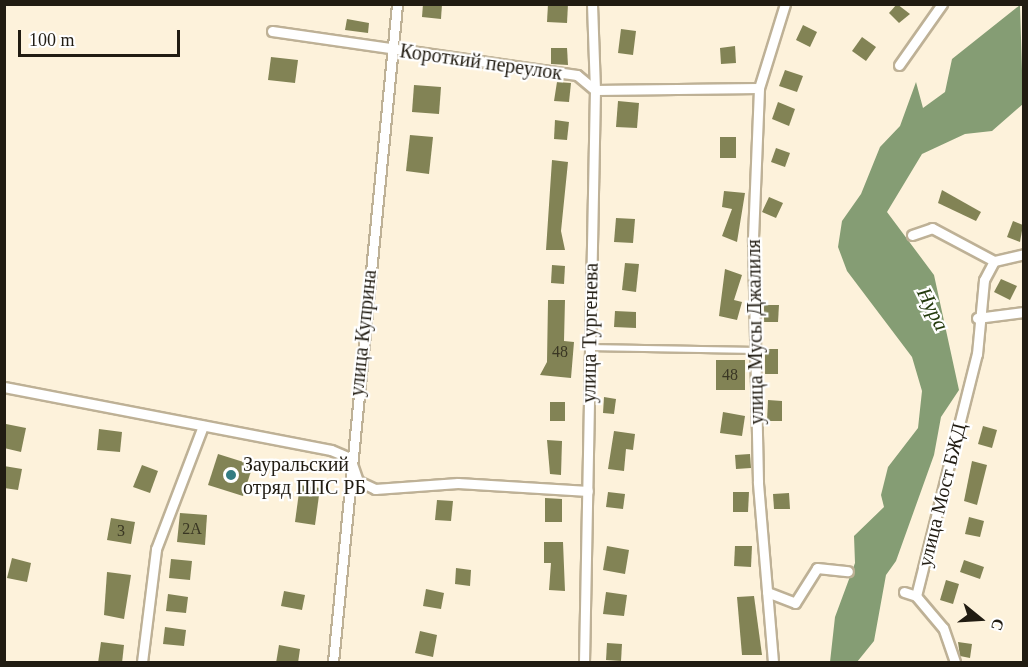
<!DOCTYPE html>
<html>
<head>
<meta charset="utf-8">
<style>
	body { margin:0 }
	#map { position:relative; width:1028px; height:667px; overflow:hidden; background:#fdf2db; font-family:Georgia,serif }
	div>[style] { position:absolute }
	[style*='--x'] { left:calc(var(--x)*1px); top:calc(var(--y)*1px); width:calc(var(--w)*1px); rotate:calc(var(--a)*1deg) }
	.water>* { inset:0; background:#859d74 }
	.building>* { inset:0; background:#828355 }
	.roads { filter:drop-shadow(2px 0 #beb196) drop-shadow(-2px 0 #beb196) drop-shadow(0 2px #beb196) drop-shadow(0 -2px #beb196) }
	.lane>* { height:4.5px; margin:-2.25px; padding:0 2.25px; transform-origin:2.25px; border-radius:2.25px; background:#fff }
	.street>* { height:9px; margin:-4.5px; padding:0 4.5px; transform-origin:4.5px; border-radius:4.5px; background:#fff }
	.dots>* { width:16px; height:16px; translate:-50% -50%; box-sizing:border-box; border:3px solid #fff; border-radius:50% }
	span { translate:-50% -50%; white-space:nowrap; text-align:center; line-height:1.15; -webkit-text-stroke:4.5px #fff; paint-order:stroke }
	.number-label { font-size:16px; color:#393623 }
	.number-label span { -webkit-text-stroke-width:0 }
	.street-label { font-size:20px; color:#211c12 }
	.poi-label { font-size:20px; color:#211c12 }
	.left { translate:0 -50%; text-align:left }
	.water-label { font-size:21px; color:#233a0c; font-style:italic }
	.frame { position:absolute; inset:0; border:6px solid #211c12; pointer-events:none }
	.north { position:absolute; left:950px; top:589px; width:60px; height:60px; -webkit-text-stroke:4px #fff; paint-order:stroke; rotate:108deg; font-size:16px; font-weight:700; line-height:24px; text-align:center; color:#211c12 }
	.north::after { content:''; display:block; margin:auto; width:21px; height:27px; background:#211c12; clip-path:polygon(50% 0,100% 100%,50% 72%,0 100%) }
	.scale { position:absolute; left:18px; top:30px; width:162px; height:27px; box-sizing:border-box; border:3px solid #211c12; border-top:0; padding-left:8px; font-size:18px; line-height:21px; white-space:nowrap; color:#211c12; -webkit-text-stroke:4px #fff; paint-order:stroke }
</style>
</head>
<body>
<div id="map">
	<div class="water">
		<i style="clip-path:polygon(1020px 5px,1023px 104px,992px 131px,965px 134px,922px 154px,887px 212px,934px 275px,959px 390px,941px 417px,934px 455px,896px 561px,886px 575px,874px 641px,857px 662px,830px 662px,835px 617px,855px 563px,854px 536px,884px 507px,881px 495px,888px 467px,918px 428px,922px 391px,912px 357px,847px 271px,838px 247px,842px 221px,861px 194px,880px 147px,900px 126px,916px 82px,923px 108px,945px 92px,952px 59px)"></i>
	</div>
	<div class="building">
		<i style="clip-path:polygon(423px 4px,442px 4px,441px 19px,422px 17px)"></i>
		<i style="clip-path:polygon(548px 4px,568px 4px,567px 23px,547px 22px)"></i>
		<i style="clip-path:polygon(897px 4px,910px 14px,899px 23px,889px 13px)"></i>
		<i style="clip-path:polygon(347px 19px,369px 23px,368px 33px,345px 30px)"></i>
		<i style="clip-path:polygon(803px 25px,817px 32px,810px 47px,796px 40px)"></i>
		<i style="clip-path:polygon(621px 29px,636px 31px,633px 55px,618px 53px)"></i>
		<i style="clip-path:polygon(862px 37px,876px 47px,866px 61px,852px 51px)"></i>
		<i style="clip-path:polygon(735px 46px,736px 63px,721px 64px,720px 48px)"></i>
		<i style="clip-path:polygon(551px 48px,567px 48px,568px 65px,551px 64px)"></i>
		<i style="clip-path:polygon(271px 57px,298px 60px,295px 83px,268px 80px)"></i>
		<i style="clip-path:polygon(785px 70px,803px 76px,797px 92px,779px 86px)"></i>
		<i style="clip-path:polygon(557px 82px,571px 83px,569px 102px,554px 101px)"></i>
		<i style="clip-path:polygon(414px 85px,441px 87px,439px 114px,412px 112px)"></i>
		<i style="clip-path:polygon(618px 101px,639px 103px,637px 128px,616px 127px)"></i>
		<i style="clip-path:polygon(778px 102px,795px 109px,789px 126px,772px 119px)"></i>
		<i style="clip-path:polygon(555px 120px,569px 122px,567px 140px,554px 139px)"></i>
		<i style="clip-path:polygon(410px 135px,433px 137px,429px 174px,406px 171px)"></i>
		<i style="clip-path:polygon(720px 137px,736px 137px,736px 158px,720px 158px)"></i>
		<i style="clip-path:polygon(776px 148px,790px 153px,785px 167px,771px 162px)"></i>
		<i style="clip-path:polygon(552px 160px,568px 162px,561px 231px,565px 250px,546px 250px)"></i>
		<i style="clip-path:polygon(942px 190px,981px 212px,976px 221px,938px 203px)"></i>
		<i style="clip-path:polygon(724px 191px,745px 193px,737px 242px,722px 236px,732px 209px,722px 207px)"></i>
		<i style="clip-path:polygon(769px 197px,783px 203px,776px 218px,762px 212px)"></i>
		<i style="clip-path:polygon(616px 218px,635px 219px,633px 243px,614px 242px)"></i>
		<i style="clip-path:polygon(1013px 221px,1023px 225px,1020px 242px,1007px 237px)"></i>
		<i style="clip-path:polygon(625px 263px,639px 264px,636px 292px,622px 290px)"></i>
		<i style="clip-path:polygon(552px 265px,565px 266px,564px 284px,551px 283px)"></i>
		<i style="clip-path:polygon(725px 269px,742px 275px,734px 300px,742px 302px,737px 320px,719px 316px)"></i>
		<i style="clip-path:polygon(1001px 279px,1017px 286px,1010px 300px,994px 292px)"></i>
		<i style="clip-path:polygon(548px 300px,565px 300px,564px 341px,574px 342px,571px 378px,540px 375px,547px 362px)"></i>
		<i style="clip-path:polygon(764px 305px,779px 305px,778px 322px,764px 322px)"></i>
		<i style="clip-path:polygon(615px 311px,636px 312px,636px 328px,614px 327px)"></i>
		<i style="clip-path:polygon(765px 349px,778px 349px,778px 374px,765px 374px)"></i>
		<i style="clip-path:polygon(716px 360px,745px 360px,745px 390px,716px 390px)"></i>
		<i style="clip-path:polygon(604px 397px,616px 399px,614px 414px,603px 413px)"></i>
		<i style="clip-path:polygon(768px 400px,782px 401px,782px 421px,767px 421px)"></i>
		<i style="clip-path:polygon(550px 402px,565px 402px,565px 421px,550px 421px)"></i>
		<i style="clip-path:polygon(723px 412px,745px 416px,742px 436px,720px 433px)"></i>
		<i style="clip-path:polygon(6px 424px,26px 428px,21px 452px,4px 448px)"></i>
		<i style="clip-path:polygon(983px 426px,997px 430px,992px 448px,978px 444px)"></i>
		<i style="clip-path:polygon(99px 429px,122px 432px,120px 452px,97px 450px)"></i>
		<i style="clip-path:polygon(614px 431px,635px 434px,633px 450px,626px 449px,624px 471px,608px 469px)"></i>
		<i style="clip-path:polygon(547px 440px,562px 441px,561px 475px,550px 474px)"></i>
		<i style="clip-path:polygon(218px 454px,253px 465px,243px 496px,208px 485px)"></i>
		<i style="clip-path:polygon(750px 454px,751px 468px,736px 469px,735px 455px)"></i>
		<i style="clip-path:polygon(972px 461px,987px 465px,977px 505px,964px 501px)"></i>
		<i style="clip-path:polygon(142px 465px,158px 471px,150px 493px,133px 487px)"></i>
		<i style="clip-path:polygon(4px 466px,22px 469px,18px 490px,4px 488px)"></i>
		<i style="clip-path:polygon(300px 485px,320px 488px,315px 525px,295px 522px)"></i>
		<i style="clip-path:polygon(608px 492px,625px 494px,623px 509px,606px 507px)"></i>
		<i style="clip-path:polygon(733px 492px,749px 492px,748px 512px,733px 512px)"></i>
		<i style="clip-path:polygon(789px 493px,790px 509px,774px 509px,773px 494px)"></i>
		<i style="clip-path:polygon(545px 498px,562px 499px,562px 522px,545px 522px)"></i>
		<i style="clip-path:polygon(437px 500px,453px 501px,451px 521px,435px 520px)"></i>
		<i style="clip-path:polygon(180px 513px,207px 515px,205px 545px,177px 542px)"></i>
		<i style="clip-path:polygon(969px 517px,984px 521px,980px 537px,965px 534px)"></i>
		<i style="clip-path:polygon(111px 518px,135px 522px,131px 544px,107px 540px)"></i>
		<i style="clip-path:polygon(544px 542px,563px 542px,565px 591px,549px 590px,551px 563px,544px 563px)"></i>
		<i style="clip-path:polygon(607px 546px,629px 550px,625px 574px,603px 570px)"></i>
		<i style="clip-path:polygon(735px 546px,752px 546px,751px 567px,734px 566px)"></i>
		<i style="clip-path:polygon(12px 558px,31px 563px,27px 582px,7px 578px)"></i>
		<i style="clip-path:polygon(171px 559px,192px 561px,190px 580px,169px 578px)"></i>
		<i style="clip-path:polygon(964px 560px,984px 567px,980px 579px,960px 572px)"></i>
		<i style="clip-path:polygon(456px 568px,471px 570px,470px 586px,455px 584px)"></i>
		<i style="clip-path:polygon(107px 572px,131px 575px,124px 619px,104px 615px)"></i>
		<i style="clip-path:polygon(946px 580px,959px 584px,953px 604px,940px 600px)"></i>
		<i style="clip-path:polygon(426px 589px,444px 593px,441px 609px,423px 606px)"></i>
		<i style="clip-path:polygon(284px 591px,305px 595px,302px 610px,281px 606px)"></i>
		<i style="clip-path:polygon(606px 592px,627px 595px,624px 616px,603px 614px)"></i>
		<i style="clip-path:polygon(168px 594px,188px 597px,186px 613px,166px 611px)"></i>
		<i style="clip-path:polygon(754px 596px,762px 655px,742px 655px,737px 597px)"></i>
		<i style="clip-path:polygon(165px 627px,186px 630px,184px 646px,163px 644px)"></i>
		<i style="clip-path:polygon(420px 631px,437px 635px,433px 657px,415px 653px)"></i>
		<i style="clip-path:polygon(101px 642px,124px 645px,122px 663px,98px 663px)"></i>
		<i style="clip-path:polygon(958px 642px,972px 644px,970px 658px,960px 656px)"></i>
		<i style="clip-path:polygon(607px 643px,622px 644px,621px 661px,606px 660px)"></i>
		<i style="clip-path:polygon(279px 645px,300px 649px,298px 663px,276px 663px)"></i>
	</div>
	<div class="roads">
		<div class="lane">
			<i style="--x:590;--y:347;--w:164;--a:1"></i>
		</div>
		<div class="street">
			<i style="--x:272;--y:31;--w:308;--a:8.2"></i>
			<i style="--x:577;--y:75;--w:23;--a:40"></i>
			<i style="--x:595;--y:90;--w:164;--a:-0.7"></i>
			<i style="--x:899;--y:65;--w:75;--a:-54.8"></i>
			<i style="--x:912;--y:235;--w:21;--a:-19"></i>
			<i style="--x:932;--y:228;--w:70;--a:28"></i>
			<i style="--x:977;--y:318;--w:47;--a:-7.3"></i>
			<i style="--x:4;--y:387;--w:333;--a:10.9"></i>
			<i style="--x:331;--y:450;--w:21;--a:23"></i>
			<i style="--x:350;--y:458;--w:24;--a:71"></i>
			<i style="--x:358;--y:481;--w:19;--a:25"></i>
			<i style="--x:375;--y:489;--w:83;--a:-4.1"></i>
			<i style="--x:458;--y:483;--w:130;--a:3.5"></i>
			<i style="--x:767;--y:592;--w:30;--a:21"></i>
			<i style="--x:795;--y:603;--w:41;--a:-57.8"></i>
			<i style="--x:817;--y:568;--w:31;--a:6"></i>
			<i style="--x:904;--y:592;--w:13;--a:18"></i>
			<i style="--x:142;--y:662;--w:114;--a:-82.9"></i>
			<i style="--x:156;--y:549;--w:132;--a:-69.1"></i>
			<i style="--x:333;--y:662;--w:661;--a:-84.44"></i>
			<i style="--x:584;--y:662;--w:572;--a:-88.9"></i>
			<i style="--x:595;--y:90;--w:86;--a:-92"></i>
			<i style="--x:773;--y:662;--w:181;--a:-94.8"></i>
			<i style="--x:758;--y:482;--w:244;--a:-91.2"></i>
			<i style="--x:753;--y:238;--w:150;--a:-87.7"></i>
			<i style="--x:759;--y:88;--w:88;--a:-72.8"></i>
			<i style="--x:955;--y:662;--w:36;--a:-109"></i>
			<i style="--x:943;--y:628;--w:42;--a:-130.2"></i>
			<i style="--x:916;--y:596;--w:250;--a:-75.9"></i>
			<i style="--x:977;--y:354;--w:74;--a:-84.6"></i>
			<i style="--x:984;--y:280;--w:21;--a:-62"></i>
			<i style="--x:994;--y:261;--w:31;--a:-13"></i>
		</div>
	</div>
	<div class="dots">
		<i style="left:231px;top:475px;background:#337c82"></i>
	</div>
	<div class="number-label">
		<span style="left:560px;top:352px">48</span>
		<span style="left:730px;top:375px">48</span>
		<span style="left:192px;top:529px">2А</span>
		<span style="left:121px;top:531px">3</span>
	</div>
	<div class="street-label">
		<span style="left:481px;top:62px;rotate:8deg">Короткий переулок</span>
		<span style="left:755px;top:332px;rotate:-91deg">улица Мусы Джалиля</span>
		<span style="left:363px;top:333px;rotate:-84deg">улица Куприна</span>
		<span style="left:590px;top:333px;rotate:-89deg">улица Тургенева</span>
		<span style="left:942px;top:495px;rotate:-76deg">улица Мост БЖД</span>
	</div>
	<div class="poi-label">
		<span class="left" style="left:243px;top:476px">Зауральский<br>отряд ППС РБ</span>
	</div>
	<div class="water-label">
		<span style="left:933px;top:309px;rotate:63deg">Нура</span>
	</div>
	<div class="frame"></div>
	<div class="north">С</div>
	<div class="scale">100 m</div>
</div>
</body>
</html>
